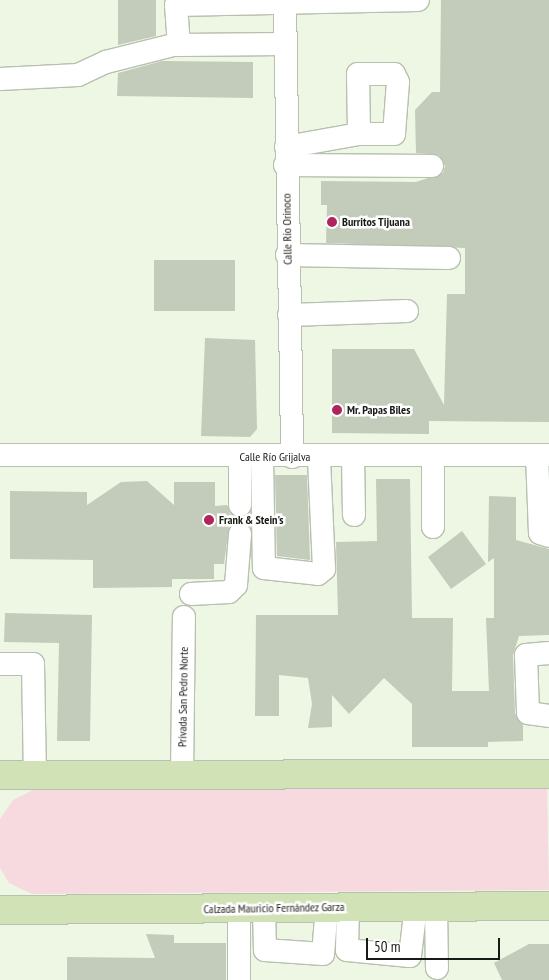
<!DOCTYPE html>
<html>
<head>
<meta charset="utf-8">
<style>
	body { margin:0 }
	#map { position:relative; width:549px; height:980px; overflow:hidden; background:#eef6e4; font-family:"PT Sans Narrow",sans-serif }
	div>[style] { position:absolute }
	[style*='--x'] { left:calc(var(--x)*1px); top:calc(var(--y)*1px); width:calc(var(--w)*1px); rotate:calc(var(--a)*1deg) }
	.green>* { inset:0; background:#f6dae0 }
	.building>* { inset:0; background:#c3cbba }
	.minor-tunnel>* { height:22px; margin-top:-11px; transform-origin:0; background:repeating-linear-gradient(90deg,#ced5c5 0 22px,transparent 0 33px) }
	.roads { filter:drop-shadow(1px 0 #b8c0af) drop-shadow(-1px 0 #b8c0af) drop-shadow(0 1px #b8c0af) drop-shadow(0 -1px #b8c0af) }
	.minor>* { height:22px; margin:-11px; padding:0 11px; transform-origin:11px; border-radius:11px; background:#fff }
	.major>* { height:28px; margin:-14px; padding:0 14px; transform-origin:14px; border-radius:14px; background:#d0e2b6 }
	.dots>* { width:14px; height:14px; translate:-50% -50%; box-sizing:border-box; border:2px solid #fff; border-radius:50% }
	span { translate:-50% -50%; white-space:nowrap; text-align:center; line-height:1.15; -webkit-text-stroke:5px #fff; paint-order:stroke }
	.poi-label { font-size:12px; color:#181b14; font-weight:700 }
	.left { translate:0 -50%; text-align:left }
	.street-label { font-size:12px; color:#181b14 }
	.scale { position:absolute; left:366px; top:938px; width:134px; height:22px; box-sizing:border-box; border:2px solid #181b14; border-top:0; padding-left:6px; font-size:15px; line-height:18px; white-space:nowrap; color:#181b14; -webkit-text-stroke:4px #fff; paint-order:stroke }
</style>
</head>
<body>
<div id="map">
	<div class="green">
		<i style="clip-path:polygon(35px 789px,547px 788px,549px 890px,32px 894px,9px 883px,0 868px,0 819px,13px 800px)"></i>
	</div>
	<div class="building">
		<i style="clip-path:polygon(118px 0,156px 0,156px 36px,118px 45px)"></i>
		<i style="clip-path:polygon(441px 0,549px 0,549px 422px,429px 421px,429px 434px,332px 433px,332px 349px,414px 349px,444px 405px,447px 294px,465px 294px,465px 248px,326px 243px,327px 205px,321px 205px,321px 181px,416px 182px,443px 173px,445px 166px,439px 155px,416px 153px,415px 110px,432px 92px,440px 92px)"></i>
		<i style="clip-path:polygon(162px 61px,253px 62px,253px 98px,117px 96px,118px 73px)"></i>
		<i style="clip-path:polygon(154px 260px,235px 260px,235px 311px,154px 311px)"></i>
		<i style="clip-path:polygon(205px 338px,255px 340px,257px 429px,250px 437px,201px 436px)"></i>
		<i style="clip-path:polygon(275px 475px,307px 475px,310px 560px,277px 556px)"></i>
		<i style="clip-path:polygon(376px 479px,410px 479px,412px 618px,453px 618px,452px 691px,489px 691px,486px 618px,494px 618px,494px 558px,488px 562px,489px 496px,516px 497px,516px 540px,549px 549px,549px 635px,519px 636px,513px 655px,515px 713px,523px 725px,523px 741px,488px 742px,488px 747px,412px 747px,412px 704px,384px 678px,349px 714px,332px 695px,332px 727px,308px 728px,312px 704px,308px 678px,279px 675px,279px 716px,255px 716px,256px 615px,338px 615px,336px 542px,377px 541px)"></i>
		<i style="clip-path:polygon(147px 481px,174px 505px,174px 482px,215px 482px,215px 506px,227px 505px,233px 516px,245px 517px,245px 522px,229px 527px,224px 564px,214px 564px,214px 579px,172px 579px,172px 587px,93px 588px,93px 560px,10px 559px,10px 491px,87px 492px,87px 505px,121px 482px)"></i>
		<i style="clip-path:polygon(462px 531px,486px 564px,451px 589px,428px 557px)"></i>
		<i style="clip-path:polygon(5px 613px,92px 615px,90px 741px,57px 741px,59px 643px,4px 642px)"></i>
		<i style="clip-path:polygon(146px 934px,174px 935px,174px 943px,226px 943px,226px 980px,67px 980px,67px 957px,155px 958px)"></i>
		<i style="clip-path:polygon(529px 944px,549px 944px,549px 980px,502px 980px,494px 963px)"></i>
	</div>
	<div class="minor-tunnel">
		<i style="--x:240;--y:505;--w:29;--a:90"></i>
	</div>
	<div class="roads">
		<div class="minor">
			<i style="--x:285;--y:0;--w:457;--a:89.1"></i>
			<i style="--x:285;--y:44;--w:106;--a:179.5"></i>
			<i style="--x:179;--y:45;--w:40;--a:-94.3"></i>
			<i style="--x:176;--y:5;--w:242;--a:-1.2"></i>
			<i style="--x:0;--y:79;--w:78;--a:-2.9"></i>
			<i style="--x:78;--y:75;--w:31;--a:-25"></i>
			<i style="--x:106;--y:62;--w:73;--a:-14.2"></i>
			<i style="--x:286;--y:147;--w:74;--a:-10.1"></i>
			<i style="--x:359;--y:134;--w:35;--a:0"></i>
			<i style="--x:394;--y:134;--w:52;--a:-85.6"></i>
			<i style="--x:398;--y:82;--w:9;--a:-117"></i>
			<i style="--x:394;--y:74;--w:36;--a:180"></i>
			<i style="--x:358;--y:74;--w:60;--a:89"></i>
			<i style="--x:285;--y:165;--w:147;--a:0.4"></i>
			<i style="--x:287;--y:255;--w:162;--a:1.1"></i>
			<i style="--x:289;--y:315;--w:118;--a:-1.9"></i>
			<i style="--x:0;--y:455;--w:549;--a:0"></i>
			<i style="--x:537;--y:455;--w:78;--a:87.8"></i>
			<i style="--x:540;--y:533;--w:9;--a:18"></i>
			<i style="--x:433;--y:456;--w:71;--a:90"></i>
			<i style="--x:262;--y:457;--w:111;--a:89"></i>
			<i style="--x:264;--y:568;--w:54;--a:6.3"></i>
			<i style="--x:318;--y:574;--w:8;--a:-40"></i>
			<i style="--x:324;--y:569;--w:112;--a:-92.6"></i>
			<i style="--x:353;--y:457;--w:58;--a:89"></i>
			<i style="--x:240;--y:505;--w:48;--a:-90"></i>
			<i style="--x:191;--y:594;--w:38;--a:-3"></i>
			<i style="--x:229;--y:592;--w:10;--a:-45"></i>
			<i style="--x:236;--y:585;--w:51;--a:-85.5"></i>
			<i style="--x:549;--y:653;--w:23;--a:175"></i>
			<i style="--x:526;--y:655;--w:58;--a:88"></i>
			<i style="--x:528;--y:713;--w:21;--a:8"></i>
			<i style="--x:0;--y:664;--w:33;--a:0"></i>
			<i style="--x:33;--y:664;--w:111;--a:89"></i>
			<i style="--x:182;--y:776;--w:159;--a:-89.3"></i>
			<i style="--x:348;--y:906;--w:44;--a:91.3"></i>
			<i style="--x:347;--y:950;--w:63;--a:5.4"></i>
			<i style="--x:410;--y:956;--w:50;--a:-83.2"></i>
			<i style="--x:436;--y:906;--w:62;--a:89.1"></i>
			<i style="--x:264;--y:907;--w:43;--a:88.7"></i>
			<i style="--x:265;--y:950;--w:58;--a:3.9"></i>
			<i style="--x:323;--y:954;--w:48;--a:-85.2"></i>
			<i style="--x:239;--y:908;--w:72;--a:90"></i>
		</div>
		<div class="major">
			<i style="--x:0;--y:775;--w:549;--a:-0.1"></i>
			<i style="--x:0;--y:910;--w:549;--a:-0.42"></i>
		</div>
	</div>
	<div class="dots">
		<i style="left:332px;top:222px;background:#b1235a"></i>
		<i style="left:337px;top:410px;background:#b1235a"></i>
		<i style="left:209px;top:520px;background:#b1235a"></i>
	</div>
	<div class="poi-label">
		<span class="left" style="left:342px;top:222px">Burritos Tijuana</span>
		<span class="left" style="left:347px;top:410px">Mr. Papas Biles</span>
		<span class="left" style="left:219px;top:520px">Frank &amp; Stein's</span>
	</div>
	<div class="street-label">
		<span style="left:287px;top:229px;rotate:-91deg">Calle Río Orinoco</span>
		<span style="left:275px;top:457px">Calle Río Grijalva</span>
		<span style="left:183px;top:697px;rotate:-89deg">Privada San Pedro Norte</span>
		<span style="left:274px;top:908px;rotate:-1deg">Calzada Mauricio Fernández Garza</span>
	</div>
	<div class="scale">50 m</div>
</div>
</body>
</html>
